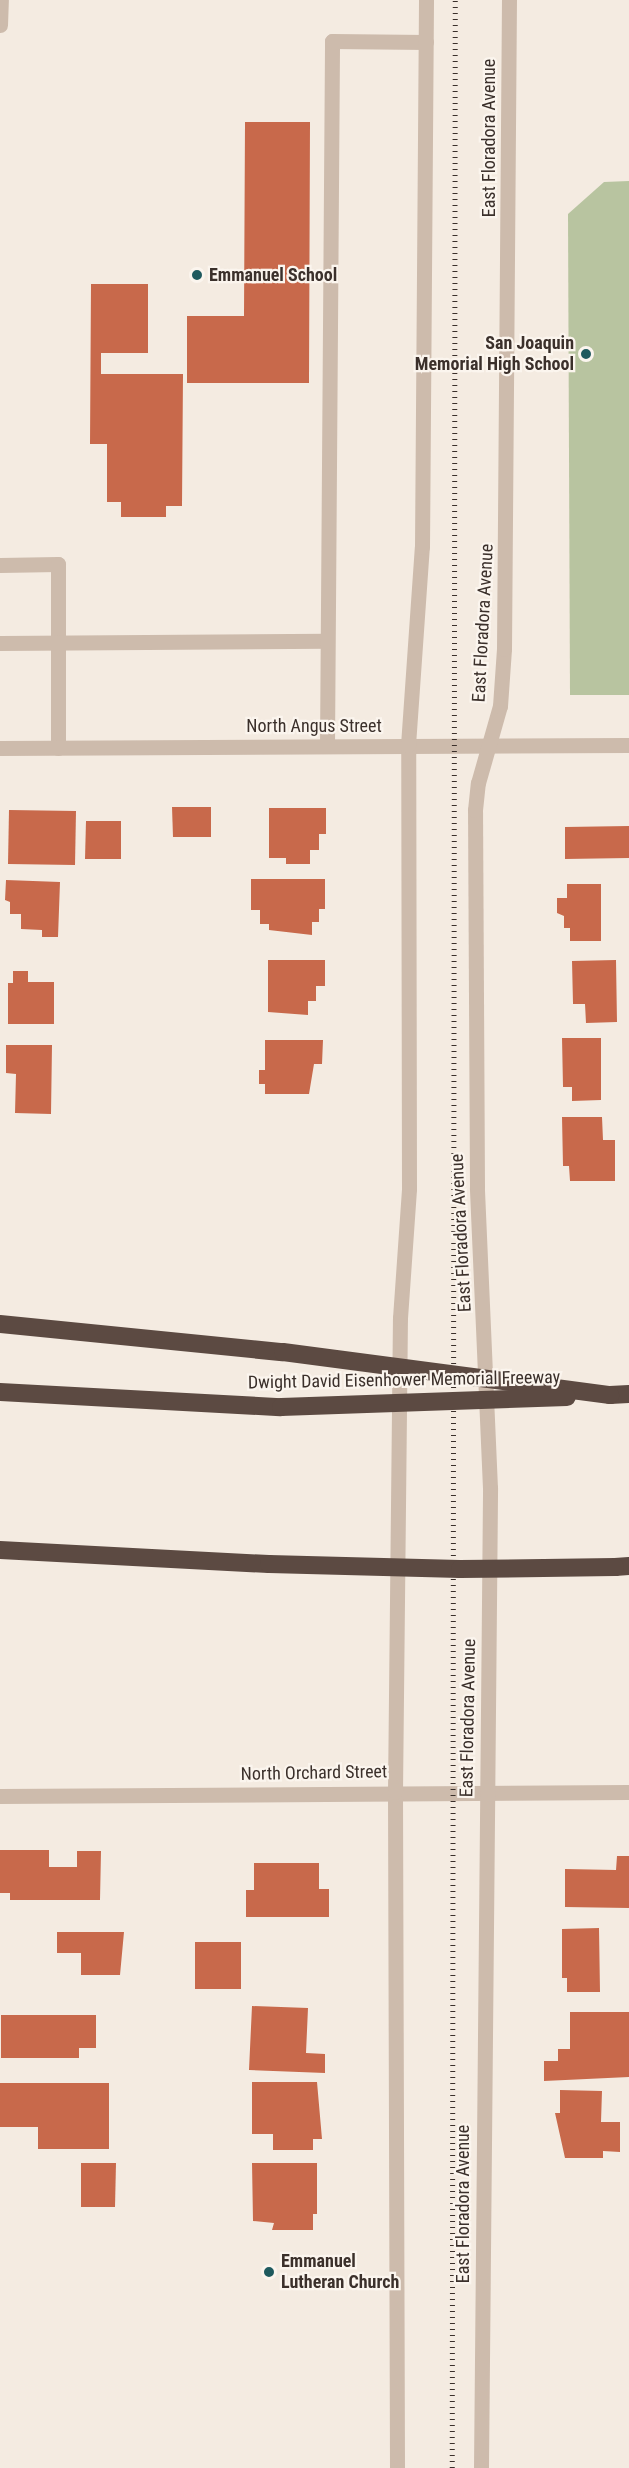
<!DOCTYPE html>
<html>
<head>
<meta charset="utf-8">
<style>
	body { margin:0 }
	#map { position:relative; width:629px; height:2468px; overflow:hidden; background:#f4ebe1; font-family:"Roboto Condensed",sans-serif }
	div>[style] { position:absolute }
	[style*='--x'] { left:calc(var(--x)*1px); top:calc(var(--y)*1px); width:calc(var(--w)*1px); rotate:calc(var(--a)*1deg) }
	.green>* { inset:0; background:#b8c4a0 }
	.building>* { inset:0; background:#c8694b }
	.service>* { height:15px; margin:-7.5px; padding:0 7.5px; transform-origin:7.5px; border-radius:7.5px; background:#cdbbac }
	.minor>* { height:15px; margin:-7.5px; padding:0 7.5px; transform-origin:7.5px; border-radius:7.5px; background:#cdbbac }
	.motorway>* { height:18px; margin:-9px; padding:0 9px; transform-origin:9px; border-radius:9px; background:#5c4a42 }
	.rail>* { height:4.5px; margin-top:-2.25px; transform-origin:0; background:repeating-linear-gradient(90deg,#3b302b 0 1.5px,transparent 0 6px) }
	.motorway-bridge>* { height:18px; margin:-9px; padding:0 9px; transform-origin:9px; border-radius:9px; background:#5c4a42 }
	.dots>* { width:16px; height:16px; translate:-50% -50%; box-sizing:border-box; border:3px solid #fbf5ee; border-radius:50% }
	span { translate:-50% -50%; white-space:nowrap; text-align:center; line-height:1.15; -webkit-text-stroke:4.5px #fbf5ee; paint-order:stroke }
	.street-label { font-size:18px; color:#3b302b }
	.poi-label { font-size:18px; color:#3b302b; font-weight:700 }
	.left { translate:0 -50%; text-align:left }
	.right { translate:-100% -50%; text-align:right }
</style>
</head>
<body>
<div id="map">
	<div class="green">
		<i style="clip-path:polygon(629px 181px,629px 695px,570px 695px,568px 214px,604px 182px)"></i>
	</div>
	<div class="building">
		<i style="clip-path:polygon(245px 122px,310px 122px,309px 383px,187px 383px,187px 316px,244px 316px)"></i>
		<i style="clip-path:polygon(91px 284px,148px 284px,148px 353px,101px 353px,101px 374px,183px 374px,182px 506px,166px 506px,166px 517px,121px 517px,121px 502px,107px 502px,107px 444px,90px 444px)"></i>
		<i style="clip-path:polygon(172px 807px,211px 807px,211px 837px,173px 837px)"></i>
		<i style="clip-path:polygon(269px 808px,326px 808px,326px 834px,319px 834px,319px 850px,310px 850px,310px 864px,286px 864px,286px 858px,269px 858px)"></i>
		<i style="clip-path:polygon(9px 810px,76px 811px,75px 865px,8px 864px)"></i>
		<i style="clip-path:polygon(86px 821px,121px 821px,121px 859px,85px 859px)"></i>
		<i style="clip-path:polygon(629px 826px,629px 858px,565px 859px,565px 827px)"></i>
		<i style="clip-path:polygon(251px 879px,325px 879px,325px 909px,319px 909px,319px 922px,312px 922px,312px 935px,269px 930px,269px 924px,260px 924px,260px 910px,251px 910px)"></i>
		<i style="clip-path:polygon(6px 880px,60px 882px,58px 937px,42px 937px,42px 930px,21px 929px,21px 914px,10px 914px,10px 902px,5px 900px)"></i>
		<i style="clip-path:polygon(567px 884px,601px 884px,601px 941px,570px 941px,570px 928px,564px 928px,564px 916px,557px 913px,557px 898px,567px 898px)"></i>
		<i style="clip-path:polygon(268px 960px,325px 960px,325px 986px,316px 986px,316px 1001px,308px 1001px,308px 1015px,268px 1012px)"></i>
		<i style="clip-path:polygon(616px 960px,617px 1022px,586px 1023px,585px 1004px,573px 1004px,572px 961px)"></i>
		<i style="clip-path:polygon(13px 971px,28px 971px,28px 982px,54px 982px,54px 1024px,8px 1024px,8px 983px,13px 983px)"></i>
		<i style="clip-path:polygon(562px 1038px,601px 1038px,601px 1100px,572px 1101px,572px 1087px,563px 1087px)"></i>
		<i style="clip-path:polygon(265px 1040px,323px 1040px,322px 1064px,314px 1064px,309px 1094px,265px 1094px,265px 1084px,259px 1084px,259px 1070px,265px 1070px)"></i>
		<i style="clip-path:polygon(6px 1045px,52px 1045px,51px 1114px,15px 1113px,16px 1074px,6px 1073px)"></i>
		<i style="clip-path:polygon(562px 1117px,602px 1117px,603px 1140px,615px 1140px,615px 1181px,570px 1181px,569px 1166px,563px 1166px)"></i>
		<i style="clip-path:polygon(0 1850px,49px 1850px,49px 1867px,77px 1867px,77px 1851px,101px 1851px,100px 1900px,10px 1900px,10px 1893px,0 1893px)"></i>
		<i style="clip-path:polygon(617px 1856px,629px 1856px,629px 1908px,565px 1907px,565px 1869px,616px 1870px)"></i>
		<i style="clip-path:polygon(254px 1863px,319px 1863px,319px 1889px,329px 1889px,329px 1917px,246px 1917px,246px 1890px,254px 1890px)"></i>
		<i style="clip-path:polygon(599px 1928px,600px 1992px,567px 1992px,567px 1978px,562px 1978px,562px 1929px)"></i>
		<i style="clip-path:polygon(57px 1932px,124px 1932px,120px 1975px,81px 1975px,81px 1953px,57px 1953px)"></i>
		<i style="clip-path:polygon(195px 1942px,241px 1942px,241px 1989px,195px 1989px)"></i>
		<i style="clip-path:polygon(252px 2006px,308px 2008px,306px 2053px,325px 2054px,325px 2073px,249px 2070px)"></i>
		<i style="clip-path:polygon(570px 2012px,629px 2012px,629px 2077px,544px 2081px,544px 2061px,558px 2061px,558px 2049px,570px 2049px)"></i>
		<i style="clip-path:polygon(1px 2015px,96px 2015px,96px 2048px,79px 2048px,79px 2058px,1px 2058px)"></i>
		<i style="clip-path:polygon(252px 2082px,317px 2082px,322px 2139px,313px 2139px,313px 2150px,273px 2150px,273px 2134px,252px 2134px)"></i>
		<i style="clip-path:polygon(0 2083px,109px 2083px,109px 2149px,38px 2149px,38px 2127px,0 2127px)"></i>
		<i style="clip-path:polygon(560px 2090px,602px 2091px,601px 2122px,620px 2122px,620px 2152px,603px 2151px,603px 2158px,565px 2158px,555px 2113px,560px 2113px)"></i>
		<i style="clip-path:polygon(81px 2163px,116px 2163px,115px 2207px,81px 2207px)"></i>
		<i style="clip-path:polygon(252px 2163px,317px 2163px,317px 2214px,313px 2214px,313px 2230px,272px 2230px,274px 2223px,253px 2221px)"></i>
	</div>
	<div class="service">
		<i style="--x:0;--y:25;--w:25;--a:-88"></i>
		<i style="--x:0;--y:565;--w:58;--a:-1"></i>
		<i style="--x:58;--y:564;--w:184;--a:90"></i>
		<i style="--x:0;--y:643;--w:327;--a:-0.4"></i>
		<i style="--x:327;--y:746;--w:705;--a:-89.59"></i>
		<i style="--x:332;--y:41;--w:94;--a:0.6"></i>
	</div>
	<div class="minor">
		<i style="--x:0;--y:748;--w:629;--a:-0.27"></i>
		<i style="--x:0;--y:1796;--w:629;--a:-0.36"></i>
		<i style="--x:397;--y:2468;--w:676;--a:-90.17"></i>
		<i style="--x:395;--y:1792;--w:474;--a:-89.4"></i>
		<i style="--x:400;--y:1318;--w:129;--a:-86"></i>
		<i style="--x:409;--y:1189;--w:444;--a:-90.1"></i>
		<i style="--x:408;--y:745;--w:198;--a:-86"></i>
		<i style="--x:422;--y:547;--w:547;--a:-89.58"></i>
		<i style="--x:481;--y:2468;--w:980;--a:-89.47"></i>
		<i style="--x:490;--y:1488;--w:301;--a:-92.5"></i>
		<i style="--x:477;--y:1187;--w:377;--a:-90.3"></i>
		<i style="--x:475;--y:810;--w:27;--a:-84"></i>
		<i style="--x:478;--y:783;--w:80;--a:-74.1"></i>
		<i style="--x:500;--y:706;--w:57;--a:-86"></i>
		<i style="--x:504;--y:649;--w:649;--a:-89.56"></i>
	</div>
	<div class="motorway">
		<i style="--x:0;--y:1324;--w:284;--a:5.7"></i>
		<i style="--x:0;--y:1392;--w:281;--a:3.1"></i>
		<i style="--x:610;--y:1395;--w:19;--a:-3"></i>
		<i style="--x:0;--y:1550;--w:269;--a:3"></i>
		<i style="--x:615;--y:1567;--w:14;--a:-4"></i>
	</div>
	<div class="rail">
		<i style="--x:452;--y:2468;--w:2468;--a:-89.93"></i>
	</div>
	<div class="motorway-bridge">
		<i style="--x:283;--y:1352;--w:330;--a:7.5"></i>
		<i style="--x:281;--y:1407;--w:286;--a:-2"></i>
		<i style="--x:269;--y:1564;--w:191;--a:1.5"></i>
		<i style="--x:460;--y:1569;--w:155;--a:-0.7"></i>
	</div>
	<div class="dots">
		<i style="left:197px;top:275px;background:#1f5a5e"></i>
		<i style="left:586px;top:354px;background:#1f5a5e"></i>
		<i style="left:269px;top:2272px;background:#1f5a5e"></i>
	</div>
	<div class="street-label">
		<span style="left:489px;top:138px;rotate:-90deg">East Floradora Avenue</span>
		<span style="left:483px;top:623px;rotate:-87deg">East Floradora Avenue</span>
		<span style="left:314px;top:726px">North Angus Street</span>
		<span style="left:461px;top:1233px;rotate:-93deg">East Floradora Avenue</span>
		<span style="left:404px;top:1380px;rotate:-1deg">Dwight David Eisenhower Memorial Freeway</span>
		<span style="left:468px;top:1718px;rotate:-89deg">East Floradora Avenue</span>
		<span style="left:314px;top:1773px;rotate:-1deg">North Orchard Street</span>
		<span style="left:463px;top:2204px;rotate:-90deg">East Floradora Avenue</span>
	</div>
	<div class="poi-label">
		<span class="left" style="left:209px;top:275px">Emmanuel School</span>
		<span class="right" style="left:574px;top:354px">San Joaquin<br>Memorial High School</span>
		<span class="left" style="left:281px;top:2272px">Emmanuel<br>Lutheran Church</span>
	</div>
</div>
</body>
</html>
